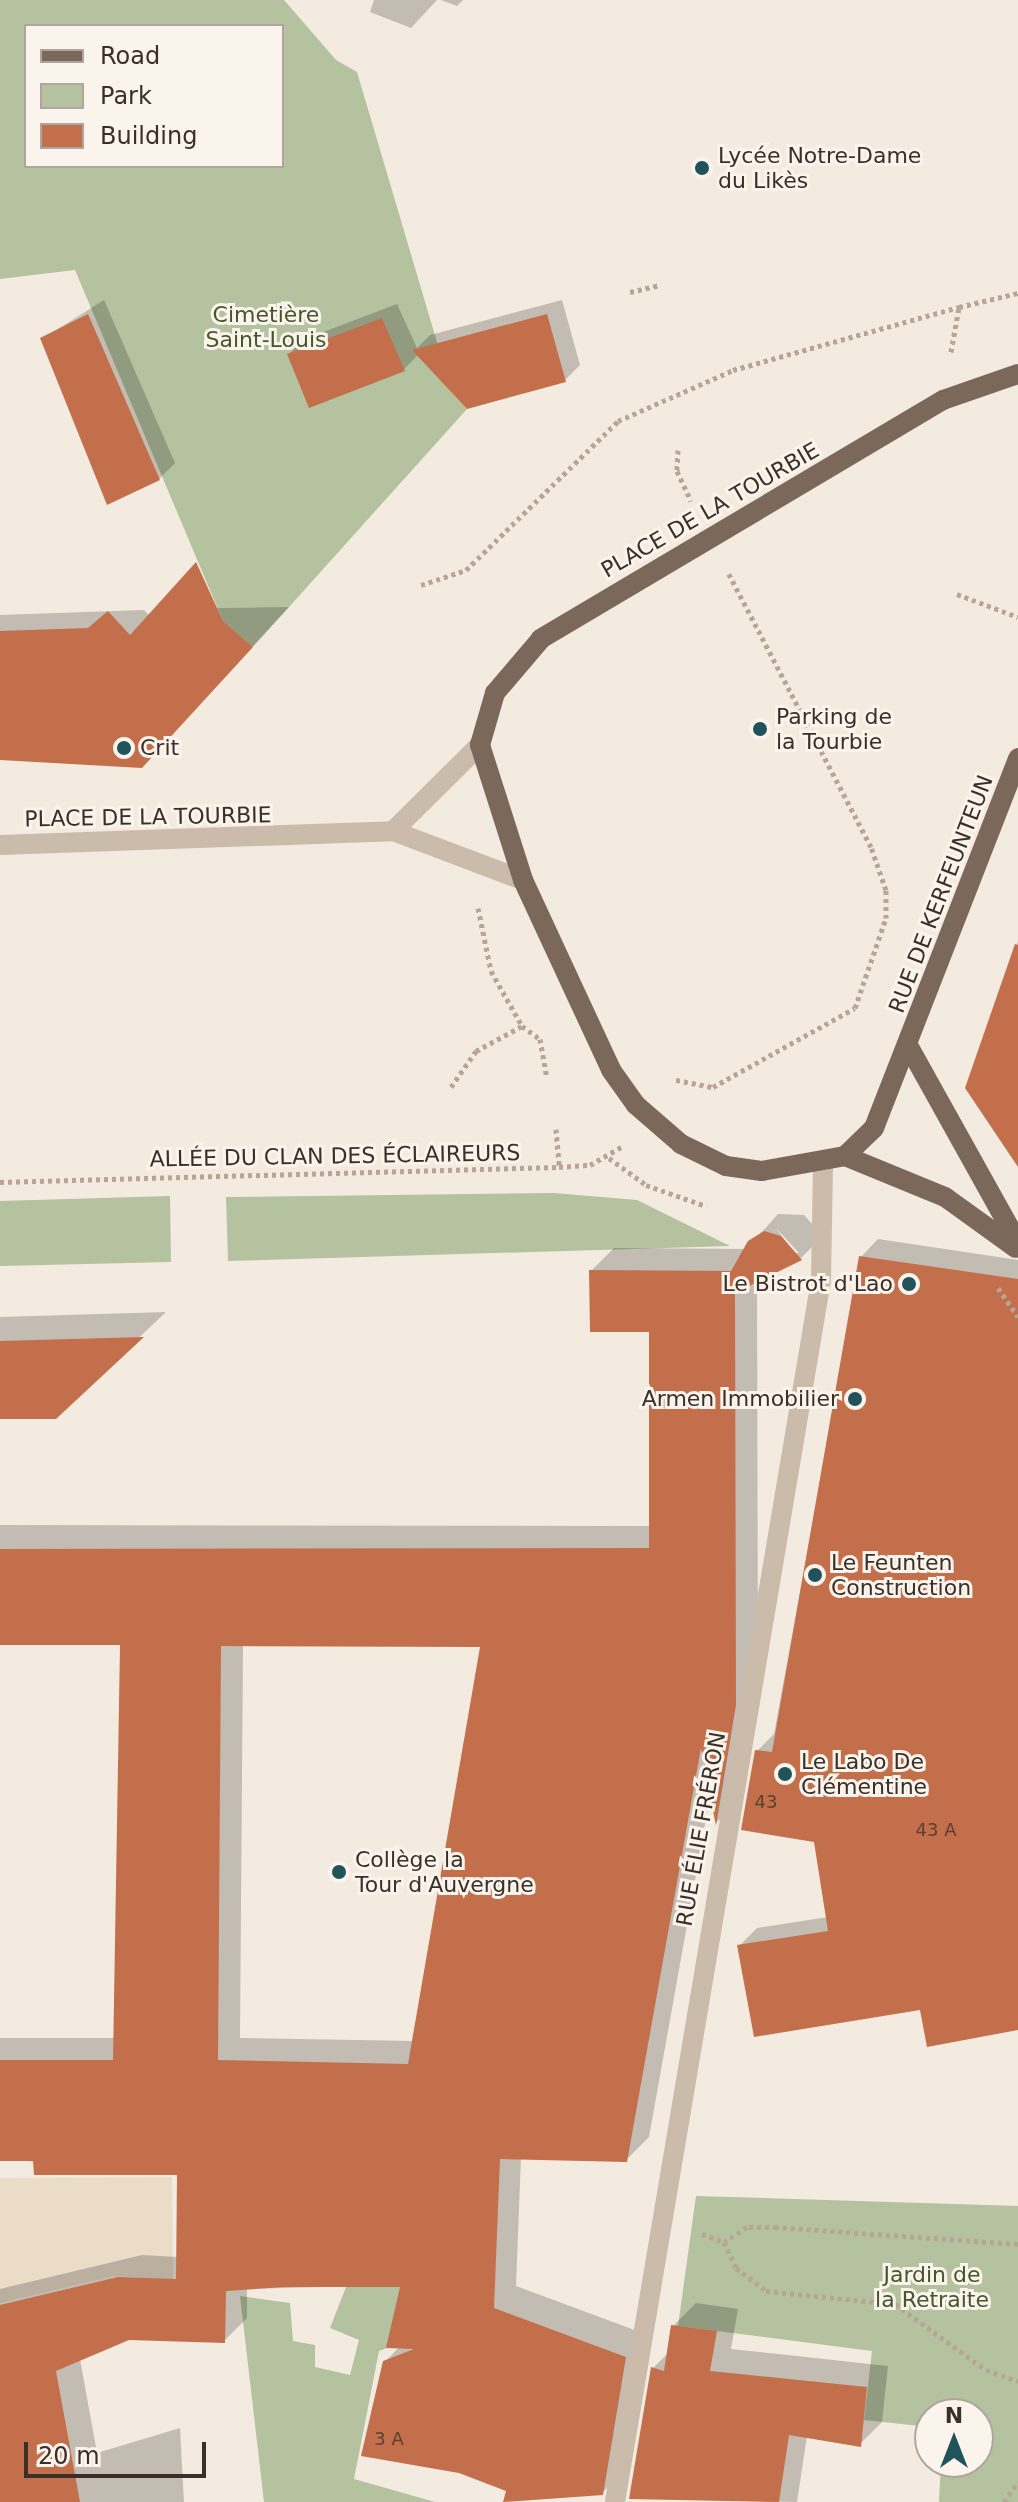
<!DOCTYPE html>
<html>
<head>
<meta charset="utf-8">
<style>
	body { margin:0 }
	#map { position:relative; width:1018px; height:2502px; overflow:hidden; background:#f3ebdf; font-family:"DejaVu Sans",sans-serif }
	div>[style] { position:absolute }
	[style*='--x'] { left:calc(var(--x)*1px); top:calc(var(--y)*1px); width:calc(var(--w)*1px); rotate:calc(var(--a)*1deg) }
	.green>* { inset:0; background:#b4c29f }
	.plaza>* { inset:0; background:#eadcc7 }
	.shadow>* { inset:0; background:#0003 }
	.building>* { inset:0; background:#c46f4b }
	.path>* { height:5px; margin-top:-2.5px; transform-origin:0; background:repeating-linear-gradient(90deg,#b7a595 0 4px,transparent 0 8px) }
	.minor>* { height:20px; margin:-10px; padding:0 10px; transform-origin:10px; border-radius:10px; background:#cbbbab }
	.major>* { height:20px; margin:-10px; padding:0 10px; transform-origin:10px; border-radius:10px; background:#7b685b }
	.dots>* { width:22px; height:22px; translate:-50% -50%; box-sizing:border-box; border:4px solid #faf4ec; border-radius:50% }
	span { translate:-50% -50%; white-space:nowrap; text-align:center; line-height:1.15; -webkit-text-stroke:6px #faf4ec; paint-order:stroke }
	.number-label { font-size:18px; color:#5c4032 }
	.number-label span { -webkit-text-stroke-width:0 }
	.poi-label { font-size:22px; color:#39302a }
	.left { translate:0 -50%; text-align:left }
	.right { translate:-100% -50%; text-align:right }
	.park-label { font-size:22px; color:#46572e }
	.street-label { font-size:22px; color:#39302a }
	.legend { position:absolute; left:24px; top:24px; width:260px; height:144px; box-sizing:border-box; background:#faf4ec; border:2px solid #ada69e; margin:0; padding:10px 14px; list-style:none; font-size:24px; color:#39302a }
	.legend li { display:flex; align-items:center; gap:16px; height:40px }
	.legend b { width:40px; border:2px solid #ada69e }
	.north { position:absolute; left:914px; top:2398px; width:80px; height:80px; box-sizing:border-box; background:#faf4ec; border:2px solid #ada69e; border-radius:50%; rotate:0deg; font-size:22px; font-weight:700; line-height:32px; text-align:center; color:#39302a }
	.north::after { content:''; display:block; margin:auto; width:28px; height:36px; background:#20535a; clip-path:polygon(50% 0,100% 100%,50% 72%,0 100%) }
	.scale { position:absolute; left:24px; top:2442px; width:182px; height:36px; box-sizing:border-box; border:4px solid #39302a; border-top:0; padding-left:10px; font-size:24px; line-height:28px; white-space:nowrap; color:#39302a; -webkit-text-stroke:6px #faf4ec; paint-order:stroke }
</style>
</head>
<body>
<div id="map">
	<div class="green">
		<i style="clip-path:polygon(evenodd,0 0,284px 0,336px 60px,357px 72px,452px 393px,467px 409px,253px 647px,223px 621px,75px 270px,0 279px,0 0,26px 26px,282px 26px,282px 166px,26px 166px,26px 26px)"></i>
		<i style="clip-path:polygon(554px 1193px,637px 1200px,730px 1246px,228px 1261px,226px 1197px)"></i>
		<i style="clip-path:polygon(170px 1196px,171px 1262px,0 1266px,0 1201px)"></i>
		<i style="clip-path:polygon(696px 2196px,1018px 2206px,1018px 2502px,939px 2502px,941px 2462px,978px 2462px,978px 2414px,930px 2414px,930px 2427px,864px 2420px,872px 2351px,678px 2326px)"></i>
		<i style="clip-path:polygon(413px 2285px,398px 2344px,379px 2351px,354px 2479px,435px 2502px,264px 2502px,240px 2296px,290px 2303px,293px 2341px,315px 2345px,315px 2367px,350px 2375px,359px 2340px,330px 2328px,346px 2287px)"></i>
	</div>
	<div class="plaza">
		<i style="clip-path:polygon(172px 2177px,173px 2279px,113px 2276px,0 2303px,0 2178px)"></i>
	</div>
	<div class="shadow">
		<i style="clip-path:polygon(374px 0,437px 0,411px 28px,370px 12px)"></i>
		<i style="clip-path:polygon(441px 0,463px 0,457px 6px)"></i>
		<i style="clip-path:polygon(104px 300px,175px 463px,159px 479px,42px 339px)"></i>
		<i style="clip-path:polygon(562px 300px,580px 365px,565px 380px,419px 354px,404px 369px,310px 406px,289px 354px,305px 339px,397px 304px,417px 348px,430px 335px)"></i>
		<i style="clip-path:polygon(289px 607px,141px 766px,0 758px,0 615px,144px 610px,151px 617px,158px 609px)"></i>
		<i style="clip-path:polygon(1018px 941px,1018px 1163px,967px 1087px)"></i>
		<i style="clip-path:polygon(evenodd,778px 1214px,804px 1215px,823px 1236px,801px 1258px,757px 1280px,758px 1681px,738px 1801px,717px 1822px,711px 1791px,649px 2137px,626px 2160px,521px 2157px,516px 2286px,648px 2335px,625px 2470px,602px 2493px,385px 2362px,400px 2346px,403px 2285px,247px 2289px,247px 2318px,224px 2341px,129px 2338px,80px 2359px,97px 2453px,180px 2428px,184px 2502px,0 2502px,0 2289px,142px 2255px,178px 2257px,179px 2173px,0 2159px,0 2038px,116px 2038px,122px 1643px,0 1643px,0 1525px,651px 1526px,651px 1330px,591px 1271px,614px 1248px,747px 1249px,778px 1214px,776px 1228px,799px 1253px,794px 1253px,776px 1228px,778px 1214px,243px 1645px,482px 1645px,414px 2041px,240px 2038px,243px 1645px)"></i>
		<i style="clip-path:polygon(878px 1239px,1018px 1260px,1018px 2028px,922px 2008px,739px 1946px,757px 1928px,828px 1917px,816px 1841px,757px 1751px,774px 1734px,861px 1257px)"></i>
		<i style="clip-path:polygon(166px 1312px,55px 1417px,0 1417px,0 1317px)"></i>
		<i style="clip-path:polygon(696px 2303px,738px 2309px,731px 2349px,888px 2366px,882px 2422px,860px 2444px,807px 2436px,797px 2502px,631px 2498px,653px 2368px,669px 2352px,673px 2326px)"></i>
	</div>
	<div class="building">
		<i style="clip-path:polygon(88px 314px,160px 480px,107px 505px,40px 338px)"></i>
		<i style="clip-path:polygon(547px 314px,566px 382px,467px 409px,412px 350px)"></i>
		<i style="clip-path:polygon(382px 318px,405px 371px,309px 408px,287px 354px)"></i>
		<i style="clip-path:polygon(196px 562px,223px 621px,253px 647px,142px 768px,0 760px,0 631px,88px 628px,108px 611px,130px 635px)"></i>
		<i style="clip-path:polygon(1015px 944px,1018px 945px,1018px 1167px,965px 1088px)"></i>
		<i style="clip-path:polygon(evenodd,764px 1231px,781px 1236px,802px 1260px,735px 1293px,736px 1705px,716px 1826px,701px 1748px,627px 2162px,500px 2159px,494px 2308px,626px 2357px,603px 2495px,503px 2502px,506px 2491px,459px 2473px,361px 2456px,383px 2361px,414px 2349px,386px 2348px,400px 2287px,285px 2287px,226px 2291px,225px 2343px,129px 2340px,56px 2371px,80px 2502px,0 2502px,0 2305px,118px 2277px,176px 2279px,177px 2175px,34px 2175px,33px 2161px,0 2161px,0 2060px,113px 2060px,120px 1645px,0 1645px,0 1549px,649px 1548px,649px 1332px,590px 1332px,589px 1270px,731px 1271px,748px 1241px,764px 1231px,221px 1646px,480px 1647px,408px 2064px,218px 2060px,221px 1646px)"></i>
		<i style="clip-path:polygon(859px 1256px,1018px 1279px,1018px 2030px,927px 2047px,920px 2010px,754px 2037px,737px 1945px,828px 1931px,814px 1842px,741px 1830px,755px 1750px,772px 1752px)"></i>
		<i style="clip-path:polygon(144px 1337px,56px 1419px,0 1419px,0 1341px)"></i>
		<i style="clip-path:polygon(671px 2325px,717px 2331px,710px 2371px,867px 2387px,861px 2447px,789px 2435px,779px 2502px,629px 2499px,651px 2367px,664px 2371px)"></i>
	</div>
	<div class="path">
		<i style="--x:630;--y:292;--w:31;--a:-13"></i>
		<i style="--x:951;--y:352;--w:46;--a:-79.9"></i>
		<i style="--x:959;--y:307;--w:61;--a:-13.3"></i>
		<i style="--x:678;--y:450;--w:21;--a:93"></i>
		<i style="--x:677;--y:471;--w:33;--a:65"></i>
		<i style="--x:421;--y:585;--w:47;--a:-18.4"></i>
		<i style="--x:466;--y:570;--w:213;--a:-44.4"></i>
		<i style="--x:618;--y:421;--w:126;--a:-23.9"></i>
		<i style="--x:733;--y:370;--w:235;--a:-15.6"></i>
		<i style="--x:957;--y:594;--w:65;--a:20.7"></i>
		<i style="--x:478;--y:908;--w:64;--a:78.3"></i>
		<i style="--x:491;--y:971;--w:63;--a:60.6"></i>
		<i style="--x:522;--y:1026;--w:22;--a:36"></i>
		<i style="--x:540;--y:1039;--w:36;--a:80"></i>
		<i style="--x:676;--y:1080;--w:38;--a:11"></i>
		<i style="--x:713;--y:1087;--w:162;--a:-29.1"></i>
		<i style="--x:855;--y:1008;--w:95;--a:-71"></i>
		<i style="--x:886;--y:918;--w:28;--a:-90"></i>
		<i style="--x:886;--y:890;--w:46;--a:-109.2"></i>
		<i style="--x:871;--y:847;--w:308;--a:-117.5"></i>
		<i style="--x:451;--y:1087;--w:44;--a:-55.2"></i>
		<i style="--x:476;--y:1051;--w:52;--a:-28.5"></i>
		<i style="--x:556;--y:1129;--w:38;--a:85"></i>
		<i style="--x:609;--y:1158;--w:46;--a:36.1"></i>
		<i style="--x:646;--y:1185;--w:64;--a:19.3"></i>
		<i style="--x:0;--y:1182;--w:559;--a:-1.54"></i>
		<i style="--x:559;--y:1167;--w:31;--a:-4"></i>
		<i style="--x:590;--y:1165;--w:36;--a:-30"></i>
		<i style="--x:998;--y:1288;--w:35;--a:55"></i>
		<i style="--x:702;--y:2234;--w:23;--a:20"></i>
		<i style="--x:1018;--y:2244;--w:242;--a:-176"></i>
		<i style="--x:777;--y:2227;--w:30;--a:180"></i>
		<i style="--x:747;--y:2227;--w:27;--a:147"></i>
		<i style="--x:724;--y:2242;--w:29;--a:65"></i>
		<i style="--x:736;--y:2268;--w:38;--a:37"></i>
		<i style="--x:766;--y:2291;--w:130;--a:5.8"></i>
		<i style="--x:895;--y:2304;--w:112;--a:36"></i>
		<i style="--x:986;--y:2370;--w:34;--a:19"></i>
		<i style="--x:1004;--y:2502;--w:24;--a:-55"></i>
	</div>
	<div class="minor">
		<i style="--x:393;--y:831;--w:122;--a:-44.7"></i>
		<i style="--x:0;--y:845;--w:393;--a:-2"></i>
		<i style="--x:393;--y:831;--w:139;--a:20.7"></i>
		<i style="--x:615;--y:2502;--w:1239;--a:-80.43"></i>
		<i style="--x:821;--y:1280;--w:117;--a:-89"></i>
	</div>
	<div class="major">
		<i style="--x:1018;--y:374;--w:79;--a:160.9"></i>
		<i style="--x:943;--y:400;--w:468;--a:149.3"></i>
		<i style="--x:541;--y:639;--w:71;--a:130.4"></i>
		<i style="--x:495;--y:693;--w:54;--a:106.1"></i>
		<i style="--x:480;--y:745;--w:142;--a:72.3"></i>
		<i style="--x:523;--y:880;--w:209;--a:65.1"></i>
		<i style="--x:611;--y:1070;--w:43;--a:54.5"></i>
		<i style="--x:636;--y:1105;--w:60;--a:40.9"></i>
		<i style="--x:681;--y:1144;--w:50;--a:26.1"></i>
		<i style="--x:726;--y:1166;--w:36;--a:8"></i>
		<i style="--x:762;--y:1171;--w:84;--a:-10.2"></i>
		<i style="--x:845;--y:1156;--w:40;--a:-44"></i>
		<i style="--x:874;--y:1128;--w:397;--a:-68.7"></i>
		<i style="--x:909;--y:1047;--w:224;--a:60.9"></i>
		<i style="--x:845;--y:1156;--w:108;--a:22.3"></i>
		<i style="--x:945;--y:1197;--w:87;--a:35.7"></i>
	</div>
	<div class="dots">
		<i style="left:702px;top:168px;background:#20535a"></i>
		<i style="left:760px;top:729px;background:#20535a"></i>
		<i style="left:124px;top:748px;background:#20535a"></i>
		<i style="left:909px;top:1284px;background:#20535a"></i>
		<i style="left:855px;top:1399px;background:#20535a"></i>
		<i style="left:815px;top:1575px;background:#20535a"></i>
		<i style="left:785px;top:1774px;background:#20535a"></i>
		<i style="left:339px;top:1872px;background:#20535a"></i>
	</div>
	<div class="number-label">
		<span style="left:766px;top:1802px">43</span>
		<span style="left:936px;top:1830px">43 A</span>
		<span style="left:389px;top:2439px">3 A</span>
	</div>
	<div class="poi-label">
		<span class="left" style="left:718px;top:168px">Lycée Notre-Dame<br>du Likès</span>
		<span class="left" style="left:776px;top:729px">Parking de<br>la Tourbie</span>
		<span class="left" style="left:140px;top:748px">Crit</span>
		<span class="right" style="left:893px;top:1284px">Le Bistrot d'Lao</span>
		<span class="right" style="left:839px;top:1399px">Armen Immobilier</span>
		<span class="left" style="left:831px;top:1575px">Le Feunten<br>Construction</span>
		<span class="left" style="left:801px;top:1774px">Le Labo De<br>Clémentine</span>
		<span class="left" style="left:355px;top:1872px">Collège la<br>Tour d'Auvergne</span>
	</div>
	<div class="park-label">
		<span style="left:266px;top:327px">Cimetière<br>Saint-Louis</span>
		<span style="left:932px;top:2287px">Jardin de<br>la Retraite</span>
	</div>
	<div class="street-label">
		<span style="left:710px;top:510px;rotate:-30deg">PLACE DE LA TOURBIE</span>
		<span style="left:148px;top:817px;rotate:-1deg">PLACE DE LA TOURBIE</span>
		<span style="left:941px;top:894px;rotate:-69deg">RUE DE KERFEUNTEUN</span>
		<span style="left:335px;top:1156px;rotate:-1deg">ALLÉE DU CLAN DES ÉCLAIREURS</span>
		<span style="left:701px;top:1829px;rotate:-80deg">RUE ÉLIE FRÉRON</span>
	</div>
	<ul class="legend">
	<li><b style="height:10px;background:#7b685b"></b>Road</li>
	<li><b style="height:22px;background:#b4c29f"></b>Park</li>
	<li><b style="height:22px;background:#c46f4b"></b>Building</li>
	</ul>
	<div class="north">N</div>
	<div class="scale">20 m</div>
</div>
</body>
</html>
